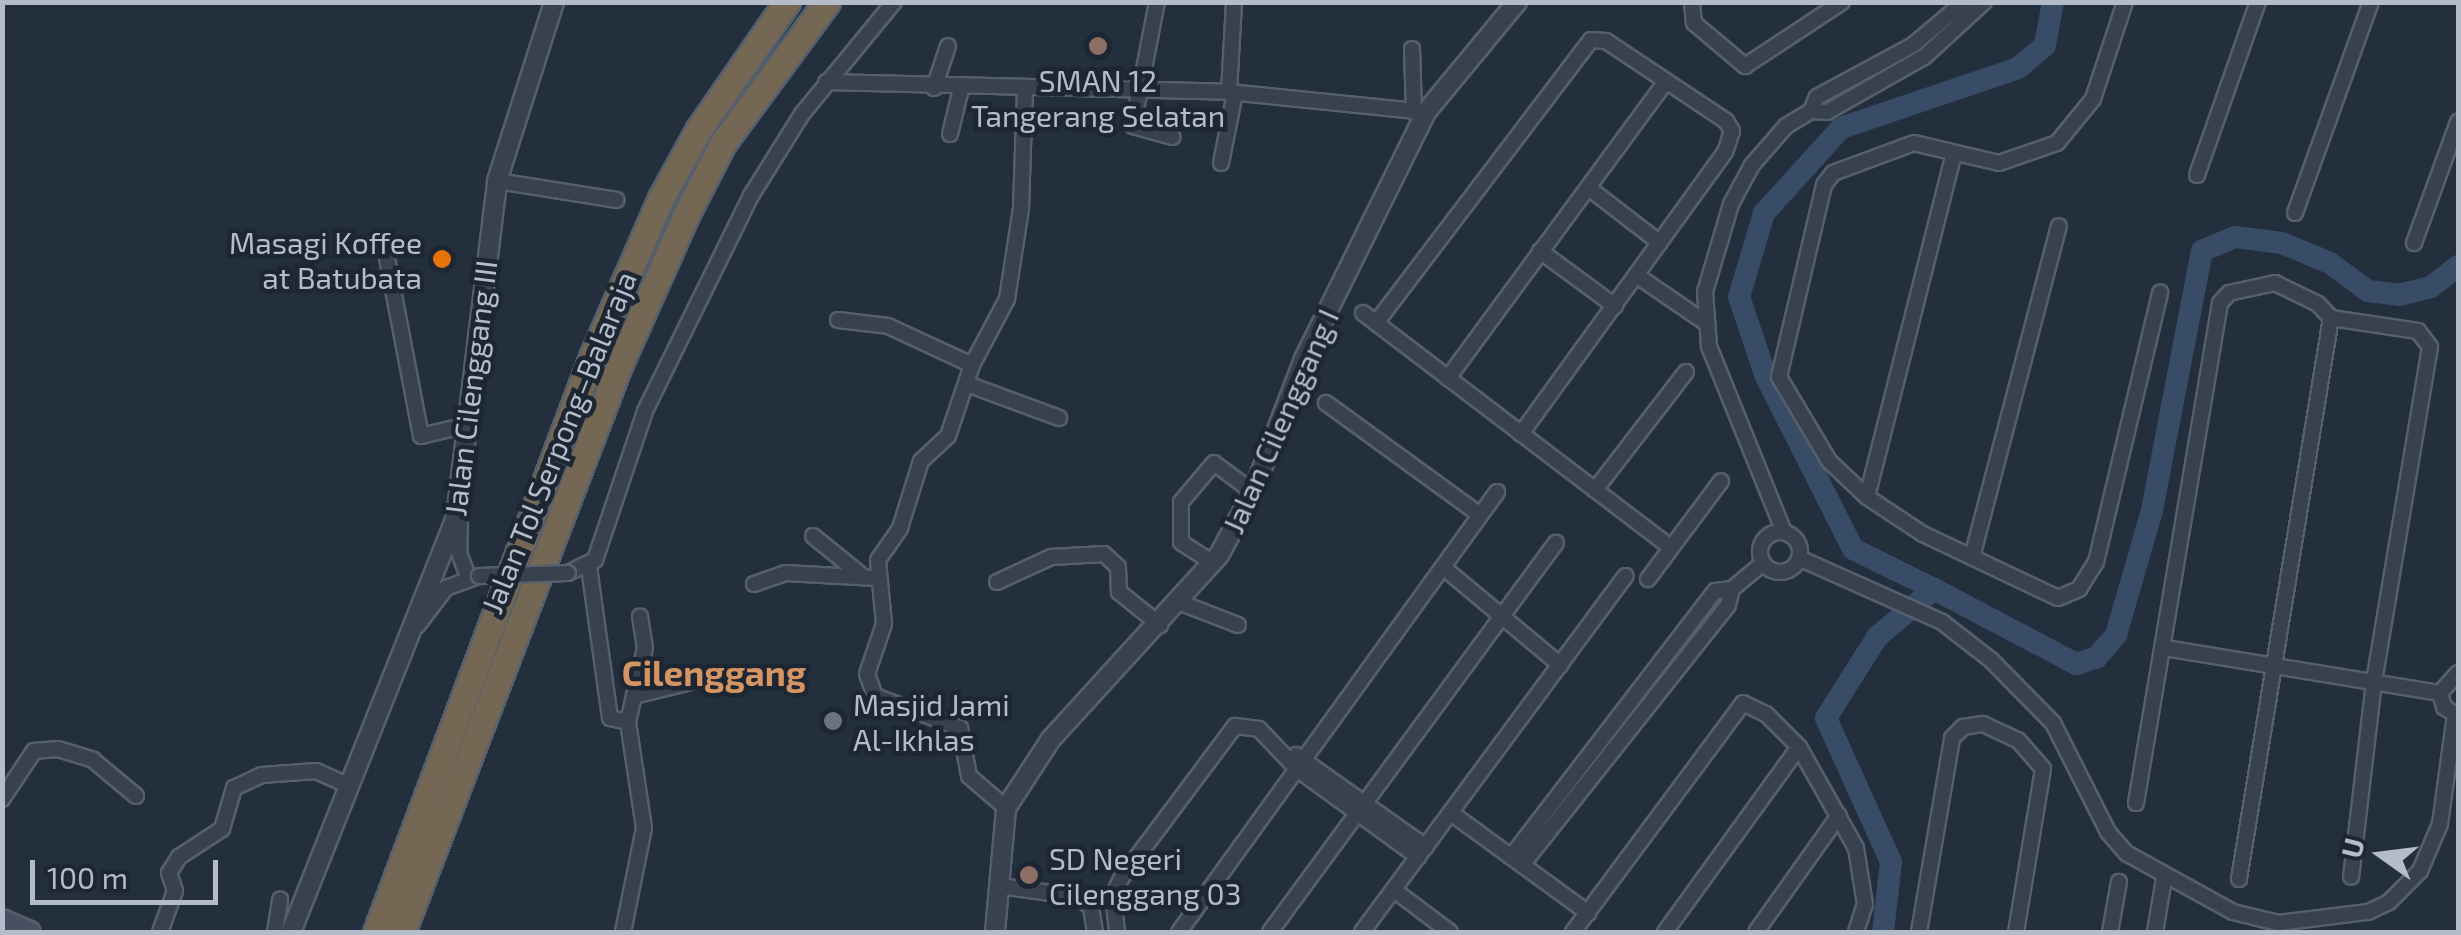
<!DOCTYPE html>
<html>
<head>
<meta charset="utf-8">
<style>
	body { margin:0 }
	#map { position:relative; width:2461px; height:935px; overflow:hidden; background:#242f3e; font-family:"Exo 2",sans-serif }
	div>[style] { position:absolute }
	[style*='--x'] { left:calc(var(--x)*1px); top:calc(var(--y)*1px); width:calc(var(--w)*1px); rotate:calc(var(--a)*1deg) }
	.river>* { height:22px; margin:-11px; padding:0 11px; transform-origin:11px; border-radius:11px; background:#394c67 }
	.roads { filter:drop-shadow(2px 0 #565f6c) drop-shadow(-2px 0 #565f6c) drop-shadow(0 2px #565f6c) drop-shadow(0 -2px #565f6c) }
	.minor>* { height:14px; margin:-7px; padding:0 7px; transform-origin:7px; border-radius:7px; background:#38414e }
	.minor>.ring { margin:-7px; padding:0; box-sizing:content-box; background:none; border:14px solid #38414e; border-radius:50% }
	.tertiary>* { height:18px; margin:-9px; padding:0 9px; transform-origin:9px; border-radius:9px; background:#38414e }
	.secondary>* { height:20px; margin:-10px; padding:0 10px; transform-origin:10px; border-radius:10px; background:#465061 }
	.motorway>* { height:25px; margin:-12.5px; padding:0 12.5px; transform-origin:12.5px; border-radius:12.5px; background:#746855 }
	.bridges { filter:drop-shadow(2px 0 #565f6c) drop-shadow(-2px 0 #565f6c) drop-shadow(0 2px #565f6c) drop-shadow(0 -2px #565f6c) }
	.minor-bridge>* { height:14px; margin:-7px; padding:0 7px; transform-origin:7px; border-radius:7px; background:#38414e }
	.dots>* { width:28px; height:28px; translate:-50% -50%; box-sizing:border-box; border:5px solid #1d2633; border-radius:50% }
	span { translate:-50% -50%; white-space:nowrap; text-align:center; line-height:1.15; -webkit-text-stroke:9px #1d2633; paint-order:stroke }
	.poi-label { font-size:30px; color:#b4bcc9 }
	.right { translate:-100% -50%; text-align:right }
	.left { translate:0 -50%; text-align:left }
	.street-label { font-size:30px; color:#b4bcc9 }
	.quarter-label { font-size:35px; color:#d59563; font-weight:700 }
	.frame { position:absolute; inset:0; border:5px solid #b4bcc9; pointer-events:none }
	.north { position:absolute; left:2331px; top:805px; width:100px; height:100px; -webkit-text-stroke:8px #1d2633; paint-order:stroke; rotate:284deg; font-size:28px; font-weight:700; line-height:40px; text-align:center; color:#b4bcc9 }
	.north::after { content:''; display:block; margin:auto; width:35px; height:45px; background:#b4bcc9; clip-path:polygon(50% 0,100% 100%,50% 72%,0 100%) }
	.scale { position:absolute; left:30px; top:860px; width:188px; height:45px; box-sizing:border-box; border:5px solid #b4bcc9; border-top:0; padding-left:12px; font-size:30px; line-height:35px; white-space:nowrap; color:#b4bcc9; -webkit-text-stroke:8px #1d2633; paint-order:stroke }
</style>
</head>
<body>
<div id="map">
	<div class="river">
		<i style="--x:1934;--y:589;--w:161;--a:27.8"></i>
		<i style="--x:2076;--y:664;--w:22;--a:-18"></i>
		<i style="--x:2097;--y:657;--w:29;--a:-49"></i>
		<i style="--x:2116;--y:635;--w:130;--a:-73.9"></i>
		<i style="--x:2152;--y:510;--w:264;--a:-79.1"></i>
		<i style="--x:2202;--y:251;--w:36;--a:-23"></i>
		<i style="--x:2235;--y:237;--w:47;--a:7.3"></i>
		<i style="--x:2282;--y:243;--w:52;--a:22.6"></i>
		<i style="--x:2330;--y:263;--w:47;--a:36.4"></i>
		<i style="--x:2368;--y:291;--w:31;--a:7"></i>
		<i style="--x:2399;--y:295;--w:33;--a:-14"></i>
		<i style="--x:2431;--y:287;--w:34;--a:-38"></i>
		<i style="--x:1883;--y:932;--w:70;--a:-83.5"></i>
		<i style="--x:1891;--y:862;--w:158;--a:-114.3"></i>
		<i style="--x:1826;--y:718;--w:96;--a:-57.8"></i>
		<i style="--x:1877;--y:637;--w:75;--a:-40.1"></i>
		<i style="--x:1934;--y:589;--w:90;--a:-153.7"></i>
		<i style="--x:1853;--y:549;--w:193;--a:-116.8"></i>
		<i style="--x:1766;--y:377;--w:84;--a:-108.6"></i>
		<i style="--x:1739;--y:297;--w:88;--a:-73.4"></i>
		<i style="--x:1764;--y:213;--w:115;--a:-47.8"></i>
		<i style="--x:1841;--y:128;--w:187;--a:-18.7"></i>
		<i style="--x:2018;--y:68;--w:35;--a:-40"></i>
		<i style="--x:2045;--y:45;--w:44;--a:-79.5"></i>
	</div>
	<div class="roads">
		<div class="minor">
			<i style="--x:1157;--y:2;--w:126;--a:101"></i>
			<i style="--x:1133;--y:126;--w:41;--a:15.4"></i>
			<i style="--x:1692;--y:2;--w:21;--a:85"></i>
			<i style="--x:1694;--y:23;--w:67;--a:40.1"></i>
			<i style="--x:1745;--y:66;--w:116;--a:-33.4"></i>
			<i style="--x:2125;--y:2;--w:102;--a:108.3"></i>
			<i style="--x:2093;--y:99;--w:57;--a:129.3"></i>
			<i style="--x:2057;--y:143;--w:61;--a:161"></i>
			<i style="--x:1999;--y:163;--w:87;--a:-166.8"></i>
			<i style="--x:1914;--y:143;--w:86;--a:159.7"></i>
			<i style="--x:1833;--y:173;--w:15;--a:127"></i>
			<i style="--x:1824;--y:185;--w:197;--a:103.2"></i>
			<i style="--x:1779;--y:377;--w:98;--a:59.2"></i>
			<i style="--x:1829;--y:461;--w:52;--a:43.5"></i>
			<i style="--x:1867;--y:497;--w:67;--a:33.5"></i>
			<i style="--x:1923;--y:534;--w:149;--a:25.4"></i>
			<i style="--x:2058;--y:598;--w:23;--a:-23"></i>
			<i style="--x:2079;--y:589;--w:32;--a:-58"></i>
			<i style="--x:2096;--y:562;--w:277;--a:-76.6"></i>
			<i style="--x:1412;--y:49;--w:63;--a:88.2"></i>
			<i style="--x:826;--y:82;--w:403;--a:1.4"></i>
			<i style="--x:1229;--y:92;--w:198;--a:5.8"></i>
			<i style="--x:934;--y:88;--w:44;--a:-71.6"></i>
			<i style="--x:1229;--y:92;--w:90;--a:-86.8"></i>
			<i style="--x:1811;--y:111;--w:15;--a:-67"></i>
			<i style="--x:1817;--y:97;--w:109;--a:-28.4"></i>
			<i style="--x:1913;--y:45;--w:67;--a:-40.1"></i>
			<i style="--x:950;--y:134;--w:46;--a:-76.3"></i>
			<i style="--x:1221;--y:163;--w:71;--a:-78.7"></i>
			<i style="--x:2197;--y:175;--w:183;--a:-70.6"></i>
			<i style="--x:497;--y:181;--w:121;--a:9"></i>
			<i style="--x:1590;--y:189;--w:88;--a:37.6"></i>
			<i style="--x:2295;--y:213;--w:224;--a:-70.2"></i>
			<i style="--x:2414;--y:243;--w:129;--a:-70"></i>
			<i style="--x:1540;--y:251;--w:93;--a:36.3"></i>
			<i style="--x:387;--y:258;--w:181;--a:79.2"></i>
			<i style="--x:421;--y:436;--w:51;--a:-13.5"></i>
			<i style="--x:1636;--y:275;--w:85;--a:34.4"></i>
			<i style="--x:1363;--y:313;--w:387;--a:37.3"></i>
			<i style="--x:838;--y:320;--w:50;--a:6.8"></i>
			<i style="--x:888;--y:326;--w:93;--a:24.9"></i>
			<i style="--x:1376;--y:323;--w:355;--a:-52.8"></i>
			<i style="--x:1591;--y:40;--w:15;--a:4"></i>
			<i style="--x:1606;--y:41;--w:144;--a:33.7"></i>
			<i style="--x:1726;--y:121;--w:12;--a:59"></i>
			<i style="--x:1732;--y:131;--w:22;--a:108"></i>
			<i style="--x:1725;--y:152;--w:348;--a:125.9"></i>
			<i style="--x:1448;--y:378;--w:366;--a:-53.7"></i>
			<i style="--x:970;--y:385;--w:95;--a:20.3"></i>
			<i style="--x:1326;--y:403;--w:190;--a:36"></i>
			<i style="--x:1595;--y:490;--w:149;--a:-52.4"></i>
			<i style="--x:1867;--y:497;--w:354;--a:-75.8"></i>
			<i style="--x:460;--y:514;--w:39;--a:91"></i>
			<i style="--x:459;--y:553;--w:25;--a:69"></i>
			<i style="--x:1784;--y:532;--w:201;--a:-112"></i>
			<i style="--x:1709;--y:346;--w:54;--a:-94.2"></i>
			<i style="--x:1705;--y:292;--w:92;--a:-73.5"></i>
			<i style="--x:1731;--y:204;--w:44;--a:-61.7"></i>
			<i style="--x:1752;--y:165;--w:52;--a:-48.9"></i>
			<i style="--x:1786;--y:126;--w:29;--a:-31"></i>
			<i style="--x:1811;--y:111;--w:16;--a:4"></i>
			<i style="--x:1827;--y:112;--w:112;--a:-29.6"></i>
			<i style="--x:1924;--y:57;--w:81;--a:-42.5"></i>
			<i class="ring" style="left:1760px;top:532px;width:26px;height:26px"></i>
			<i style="--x:813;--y:536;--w:60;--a:39"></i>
			<i style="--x:1972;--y:557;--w:342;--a:-75.3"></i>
			<i style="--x:1799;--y:558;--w:157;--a:24.1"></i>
			<i style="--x:1942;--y:622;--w:62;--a:37.8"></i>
			<i style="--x:1991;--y:660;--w:88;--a:45.5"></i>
			<i style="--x:2053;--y:723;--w:122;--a:63.2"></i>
			<i style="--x:2108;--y:832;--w:28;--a:49"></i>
			<i style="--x:2126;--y:853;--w:122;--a:28.9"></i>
			<i style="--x:2233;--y:912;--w:46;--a:13.7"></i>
			<i style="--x:2278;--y:923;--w:91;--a:-7"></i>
			<i style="--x:2368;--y:912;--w:23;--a:-25"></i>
			<i style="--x:2389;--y:902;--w:44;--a:-45"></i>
			<i style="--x:2420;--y:871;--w:51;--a:-66.9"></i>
			<i style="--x:2440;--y:824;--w:110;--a:-82.2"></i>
			<i style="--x:1213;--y:563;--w:38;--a:-147"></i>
			<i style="--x:1181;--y:542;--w:40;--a:-90"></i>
			<i style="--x:1181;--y:502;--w:51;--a:-49.8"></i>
			<i style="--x:1214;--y:463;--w:49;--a:36.6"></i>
			<i style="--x:589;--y:567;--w:152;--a:82.1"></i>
			<i style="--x:610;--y:718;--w:18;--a:13"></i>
			<i style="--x:1443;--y:567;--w:153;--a:39.9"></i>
			<i style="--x:568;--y:573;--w:30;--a:-26"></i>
			<i style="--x:595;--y:560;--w:157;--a:-71.4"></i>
			<i style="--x:645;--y:411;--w:242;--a:-63.8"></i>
			<i style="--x:752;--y:194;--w:94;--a:-58"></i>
			<i style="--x:802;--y:114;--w:145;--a:-50.6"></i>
			<i style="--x:1648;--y:579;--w:122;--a:-53.3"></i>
			<i style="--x:997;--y:582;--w:60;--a:-24.8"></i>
			<i style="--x:1051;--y:557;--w:53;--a:-3.2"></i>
			<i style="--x:1104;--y:554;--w:19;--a:43"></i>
			<i style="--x:1118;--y:567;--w:25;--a:88"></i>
			<i style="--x:1119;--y:592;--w:53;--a:38.8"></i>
			<i style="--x:754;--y:584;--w:34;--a:-19"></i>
			<i style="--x:786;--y:573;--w:89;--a:3.2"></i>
			<i style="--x:1181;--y:603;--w:61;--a:21.1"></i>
			<i style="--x:417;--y:626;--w:48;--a:-52.7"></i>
			<i style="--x:446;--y:588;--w:35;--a:-20"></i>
			<i style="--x:2165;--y:648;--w:279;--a:9.3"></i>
			<i style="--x:2458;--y:673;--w:27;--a:132"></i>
			<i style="--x:2440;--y:693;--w:15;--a:74"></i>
			<i style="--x:2444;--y:707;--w:17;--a:33"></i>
			<i style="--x:634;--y:696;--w:66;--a:-14"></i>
			<i style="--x:1296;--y:755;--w:159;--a:35.3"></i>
			<i style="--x:2;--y:799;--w:58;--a:-56.3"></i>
			<i style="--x:34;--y:751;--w:24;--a:-5"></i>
			<i style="--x:58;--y:749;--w:37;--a:17"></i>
			<i style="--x:93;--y:760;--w:56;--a:39.9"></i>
			<i style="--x:2136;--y:803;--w:507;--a:-80.46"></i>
			<i style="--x:2220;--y:303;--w:13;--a:-48"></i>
			<i style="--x:2229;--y:293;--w:47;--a:-12.3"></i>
			<i style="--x:2275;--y:283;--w:48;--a:26"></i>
			<i style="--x:2318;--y:304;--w:19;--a:47"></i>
			<i style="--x:2331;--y:318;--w:88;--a:8.5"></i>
			<i style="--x:2418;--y:331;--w:20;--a:53"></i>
			<i style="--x:2430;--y:347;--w:340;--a:99.5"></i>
			<i style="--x:2374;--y:682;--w:196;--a:96.7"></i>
			<i style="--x:1006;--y:808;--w:49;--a:-139.1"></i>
			<i style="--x:969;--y:776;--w:49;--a:-100.6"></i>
			<i style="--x:960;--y:728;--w:91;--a:-159.4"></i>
			<i style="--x:875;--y:696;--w:23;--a:-110"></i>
			<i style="--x:867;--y:674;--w:53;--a:-71.2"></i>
			<i style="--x:884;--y:624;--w:64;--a:-95.4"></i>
			<i style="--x:878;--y:560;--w:39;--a:-55"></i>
			<i style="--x:900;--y:528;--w:70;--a:-72.6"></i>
			<i style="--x:921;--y:461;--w:37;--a:-43"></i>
			<i style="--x:948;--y:436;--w:75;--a:-71.3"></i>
			<i style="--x:972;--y:365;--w:75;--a:-62.1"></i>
			<i style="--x:1007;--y:299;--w:91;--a:-81.2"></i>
			<i style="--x:1021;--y:209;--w:118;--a:-88.1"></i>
			<i style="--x:1451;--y:813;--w:170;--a:36.1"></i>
			<i style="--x:1511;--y:857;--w:335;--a:-52.5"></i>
			<i style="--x:1715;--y:591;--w:17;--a:-7"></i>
			<i style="--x:1522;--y:865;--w:332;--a:-51.6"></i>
			<i style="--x:1728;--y:605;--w:16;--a:-76"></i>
			<i style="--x:1732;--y:589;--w:40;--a:-40"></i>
			<i style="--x:2239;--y:879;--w:568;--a:-80.69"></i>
			<i style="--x:1000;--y:886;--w:80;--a:7.9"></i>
			<i style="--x:1079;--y:897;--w:16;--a:40"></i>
			<i style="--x:1091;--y:907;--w:25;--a:81"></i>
			<i style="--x:1394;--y:890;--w:70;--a:36.9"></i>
			<i style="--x:160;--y:932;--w:44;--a:-69.9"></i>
			<i style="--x:175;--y:891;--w:19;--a:-108"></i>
			<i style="--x:169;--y:873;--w:19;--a:-58"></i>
			<i style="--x:179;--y:857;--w:51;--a:-33.1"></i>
			<i style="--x:222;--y:829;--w:43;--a:-73.7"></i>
			<i style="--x:234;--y:788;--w:31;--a:-25"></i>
			<i style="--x:262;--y:775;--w:54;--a:-4.2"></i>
			<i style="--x:316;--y:771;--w:36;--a:24"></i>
			<i style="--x:275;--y:932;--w:33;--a:-81"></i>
			<i style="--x:623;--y:932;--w:106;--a:-78.6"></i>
			<i style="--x:644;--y:828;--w:107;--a:-98.6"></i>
			<i style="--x:628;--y:722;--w:76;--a:-77.1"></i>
			<i style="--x:645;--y:648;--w:32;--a:-99"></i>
			<i style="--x:1117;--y:932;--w:36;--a:-96"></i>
			<i style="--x:1113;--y:896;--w:21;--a:-65"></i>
			<i style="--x:1122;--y:877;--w:189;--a:-53.2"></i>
			<i style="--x:1235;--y:726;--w:24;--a:7"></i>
			<i style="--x:1259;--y:729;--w:55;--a:46.5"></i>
			<i style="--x:1297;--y:769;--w:150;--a:36"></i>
			<i style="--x:1179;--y:932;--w:543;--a:-54.14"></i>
			<i style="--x:1270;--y:932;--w:483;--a:-53.7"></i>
			<i style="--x:1362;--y:932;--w:443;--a:-53.5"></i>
			<i style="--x:1573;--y:932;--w:285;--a:-53.4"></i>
			<i style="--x:1743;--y:703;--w:25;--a:26"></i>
			<i style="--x:1766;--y:714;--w:47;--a:45"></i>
			<i style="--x:1799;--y:747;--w:116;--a:60.6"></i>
			<i style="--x:1856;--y:848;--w:57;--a:80.9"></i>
			<i style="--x:1865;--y:904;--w:29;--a:108"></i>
			<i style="--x:1665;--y:932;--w:228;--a:-54.1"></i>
			<i style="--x:1756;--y:932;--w:143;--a:-54.6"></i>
			<i style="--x:1919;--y:932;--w:197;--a:-80.3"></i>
			<i style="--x:1952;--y:738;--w:16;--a:-45"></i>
			<i style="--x:1963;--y:727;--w:20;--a:-9"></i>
			<i style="--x:1983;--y:724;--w:38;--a:25"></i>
			<i style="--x:2018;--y:740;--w:38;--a:49"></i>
			<i style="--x:2043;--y:769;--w:165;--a:99.4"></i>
			<i style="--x:2110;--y:932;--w:51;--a:-79.8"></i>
			<i style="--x:2155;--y:932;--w:54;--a:-80.4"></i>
		</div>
		<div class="tertiary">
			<i style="--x:291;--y:932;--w:447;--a:-68.3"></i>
			<i style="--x:456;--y:517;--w:338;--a:-83"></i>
			<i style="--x:497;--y:181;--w:188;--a:-72.3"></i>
			<i style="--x:995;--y:932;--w:124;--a:-84.9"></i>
			<i style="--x:1006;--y:808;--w:82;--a:-56.9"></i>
			<i style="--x:1051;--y:739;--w:249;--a:-47.6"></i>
			<i style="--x:1219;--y:555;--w:72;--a:-61.6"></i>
			<i style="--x:1253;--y:492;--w:142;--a:-69"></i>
			<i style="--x:1304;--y:359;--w:275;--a:-63.7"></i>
			<i style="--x:1426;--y:112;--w:143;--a:-50.4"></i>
		</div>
		<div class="secondary">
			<i style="--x:2;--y:920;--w:30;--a:23"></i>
		</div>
		<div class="motorway">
			<i style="--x:376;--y:932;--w:614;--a:-69.41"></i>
			<i style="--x:592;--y:357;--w:173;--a:-66.5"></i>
			<i style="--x:661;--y:198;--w:79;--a:-61.2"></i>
			<i style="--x:699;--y:129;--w:155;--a:-55.3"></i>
			<i style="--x:402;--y:932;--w:604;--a:-69.04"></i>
			<i style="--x:618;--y:368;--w:170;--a:-66"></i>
			<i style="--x:687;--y:213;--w:79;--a:-62.8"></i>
			<i style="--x:723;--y:143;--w:175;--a:-53.6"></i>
		</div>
	</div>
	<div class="bridges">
		<div class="minor-bridge">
			<i style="--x:479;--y:576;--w:89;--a:-1.9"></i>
		</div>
	</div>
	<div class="dots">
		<i style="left:1098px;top:46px;background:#8d6e63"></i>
		<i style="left:442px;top:259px;background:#e8710a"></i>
		<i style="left:833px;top:721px;background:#6b7280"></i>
		<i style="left:1029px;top:875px;background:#8d6e63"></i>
	</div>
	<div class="poi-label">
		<span style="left:1098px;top:97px">SMAN 12<br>Tangerang Selatan</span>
		<span class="right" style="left:422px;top:259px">Masagi Koffee<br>at Batubata</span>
		<span class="left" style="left:853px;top:721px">Masjid Jami<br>Al-Ikhlas</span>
		<span class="left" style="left:1049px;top:875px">SD Negeri<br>Cilenggang 03</span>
	</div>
	<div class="street-label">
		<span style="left:470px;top:388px;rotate:-83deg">Jalan Cilenggang III</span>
		<span style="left:1280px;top:421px;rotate:-66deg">Jalan Cilenggang I</span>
		<span style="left:558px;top:442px;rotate:-68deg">Jalan Tol Serpong–Balaraja</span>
	</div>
	<div class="quarter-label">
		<span style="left:714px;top:672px">Cilenggang</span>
	</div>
	<div class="frame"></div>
	<div class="north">U</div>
	<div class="scale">100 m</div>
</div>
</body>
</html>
